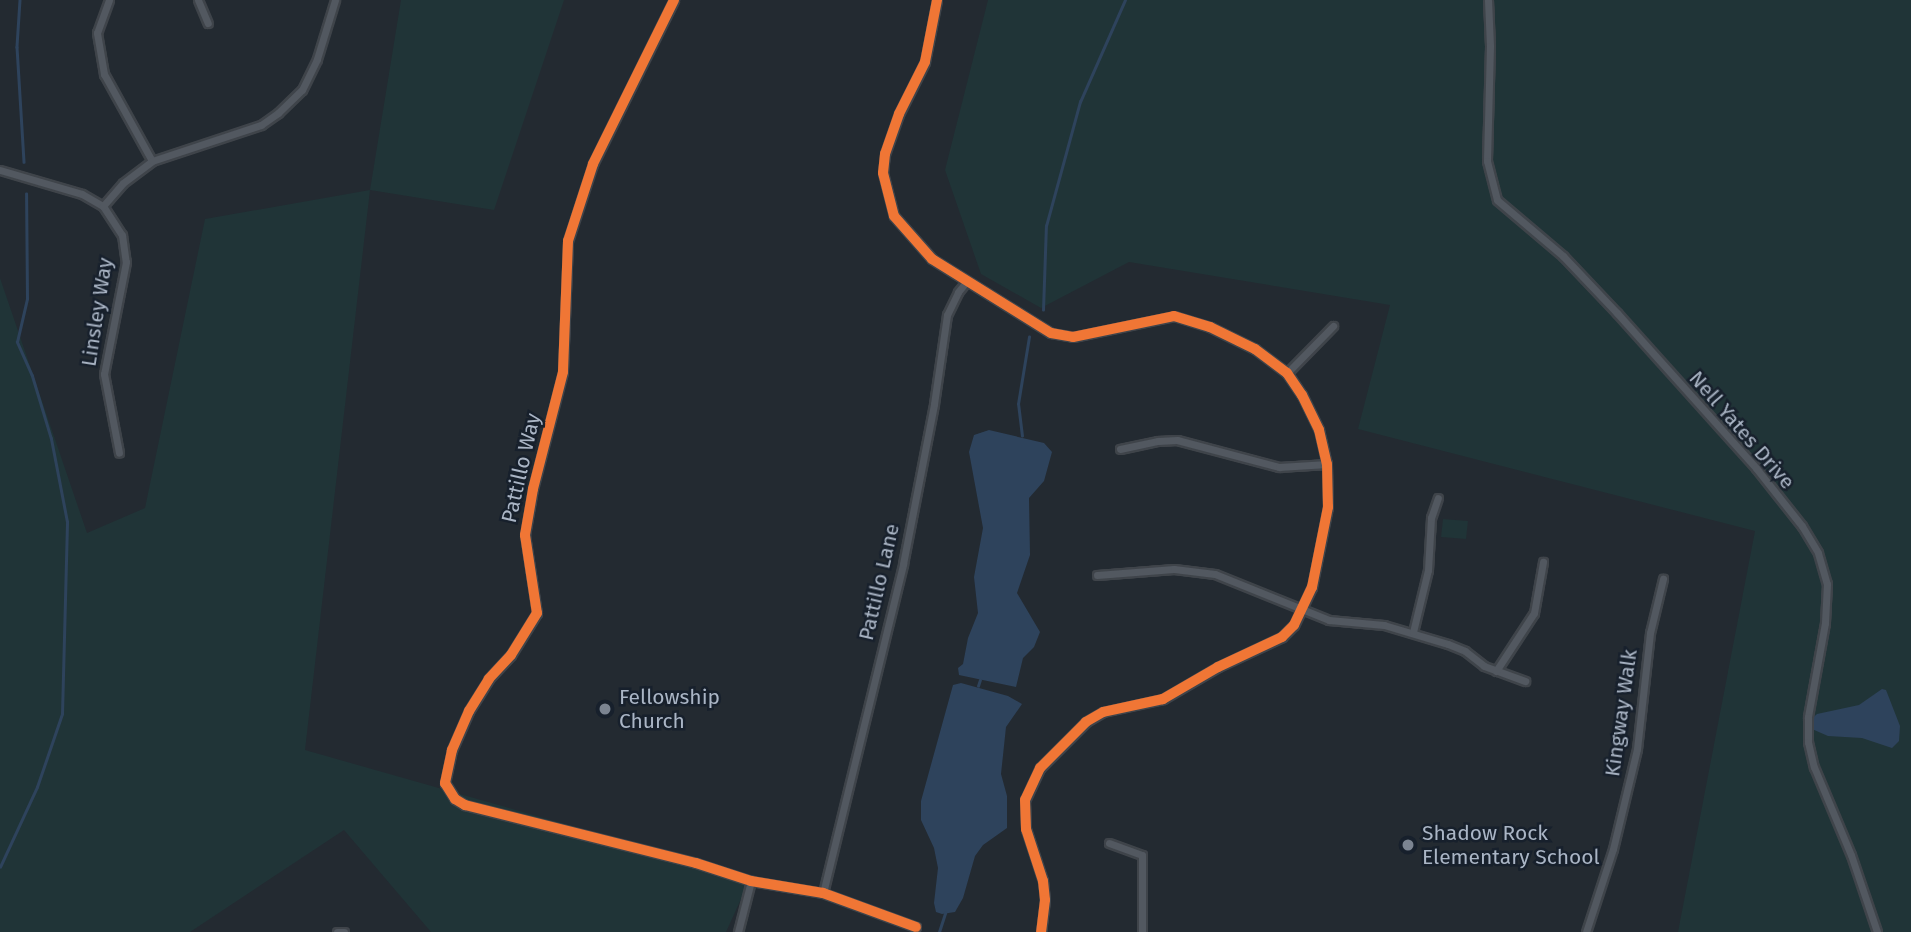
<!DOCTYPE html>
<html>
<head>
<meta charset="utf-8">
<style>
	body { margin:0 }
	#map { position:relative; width:1911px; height:932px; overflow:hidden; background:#232a31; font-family:"Fira Sans",sans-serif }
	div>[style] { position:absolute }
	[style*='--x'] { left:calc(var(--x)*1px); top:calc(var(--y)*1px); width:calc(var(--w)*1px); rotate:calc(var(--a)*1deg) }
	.green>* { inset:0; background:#203437 }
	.water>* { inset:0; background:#2e435c }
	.stream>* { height:2.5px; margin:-1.25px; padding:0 1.25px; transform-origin:1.25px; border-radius:1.25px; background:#2e435c }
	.roads { filter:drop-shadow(2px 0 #3f444a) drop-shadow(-2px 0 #3f444a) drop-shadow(0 2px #3f444a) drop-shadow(0 -2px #3f444a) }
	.minor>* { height:7px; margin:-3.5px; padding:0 3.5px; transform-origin:3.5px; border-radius:3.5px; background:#525860 }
	.cycleway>* { height:10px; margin:-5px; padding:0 5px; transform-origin:5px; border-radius:5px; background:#f07635 }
	.dots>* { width:19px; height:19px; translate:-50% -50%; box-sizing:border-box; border:4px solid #17202c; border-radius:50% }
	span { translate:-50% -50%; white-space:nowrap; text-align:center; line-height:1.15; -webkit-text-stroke:5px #17202c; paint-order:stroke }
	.street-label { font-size:21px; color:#aab5c5 }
	.poi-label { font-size:21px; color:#aab5c5 }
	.left { translate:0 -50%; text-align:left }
</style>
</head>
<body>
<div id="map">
	<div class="green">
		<i style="clip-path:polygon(401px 0,564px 0,494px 210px,370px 190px,305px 750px,751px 877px,726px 932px,431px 932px,344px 830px,190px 932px,0 932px,0 278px,87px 533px,145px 508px,205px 219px,370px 190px)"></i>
		<i style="clip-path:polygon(988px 0,1911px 0,1911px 932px,1678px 932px,1755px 531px,1358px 429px,1390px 305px,1129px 262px,1041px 308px,981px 274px,945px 170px)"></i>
		<i style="clip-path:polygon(1443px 519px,1468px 521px,1466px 539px,1441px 537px)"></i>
	</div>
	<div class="water">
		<i style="clip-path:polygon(989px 430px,1044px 443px,1052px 452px,1044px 481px,1029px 498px,1030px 555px,1017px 593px,1040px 632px,1034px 647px,1023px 658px,1016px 687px,959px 675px,958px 668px,963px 664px,968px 638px,978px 613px,974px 577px,983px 528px,969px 452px,974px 435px)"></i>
		<i style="clip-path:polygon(961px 683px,1008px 696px,1022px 704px,1006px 727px,1001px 774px,1007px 796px,1007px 828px,983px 845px,975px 856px,963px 898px,955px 912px,942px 914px,936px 912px,934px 903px,938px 868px,934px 848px,921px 820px,921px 801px,953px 685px)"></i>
		<i style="clip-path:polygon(1882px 689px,1886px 690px,1900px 726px,1899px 741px,1892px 748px,1862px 738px,1828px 736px,1812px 729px,1808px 722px,1817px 714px,1859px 705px)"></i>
	</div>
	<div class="stream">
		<i style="--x:20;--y:0;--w:47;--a:93.7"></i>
		<i style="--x:17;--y:47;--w:115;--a:86.5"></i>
		<i style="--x:1043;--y:310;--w:84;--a:-88"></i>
		<i style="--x:1046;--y:226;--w:129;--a:-74.7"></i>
		<i style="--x:1080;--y:102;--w:111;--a:-66.2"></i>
		<i style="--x:1022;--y:436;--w:32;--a:-97"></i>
		<i style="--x:1018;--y:404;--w:68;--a:-80.7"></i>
		<i style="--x:978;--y:686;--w:6;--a:-72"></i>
		<i style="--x:0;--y:867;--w:88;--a:-65.2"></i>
		<i style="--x:37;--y:787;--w:77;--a:-71.1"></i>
		<i style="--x:62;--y:714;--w:192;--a:-88.5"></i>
		<i style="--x:67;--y:522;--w:85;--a:-100.9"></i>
		<i style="--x:51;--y:439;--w:66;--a:-106.8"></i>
		<i style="--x:32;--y:376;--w:37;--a:-114"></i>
		<i style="--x:17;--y:342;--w:44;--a:-76.9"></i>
		<i style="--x:27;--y:299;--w:105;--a:-90.5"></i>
		<i style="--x:939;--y:932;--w:20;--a:-72"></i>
	</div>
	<div class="roads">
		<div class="minor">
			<i style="--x:109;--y:0;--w:35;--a:110"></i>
			<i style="--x:97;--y:33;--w:42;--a:80.3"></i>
			<i style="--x:104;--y:74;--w:99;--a:61.1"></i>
			<i style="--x:198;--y:0;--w:25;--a:67"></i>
			<i style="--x:674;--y:0;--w:183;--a:116.3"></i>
			<i style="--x:593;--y:164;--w:81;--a:108"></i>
			<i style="--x:568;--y:241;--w:131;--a:92.2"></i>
			<i style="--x:563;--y:372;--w:121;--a:104.4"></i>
			<i style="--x:533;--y:489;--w:47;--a:99.9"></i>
			<i style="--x:525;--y:535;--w:79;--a:81.3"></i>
			<i style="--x:537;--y:613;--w:49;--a:121.8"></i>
			<i style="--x:511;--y:655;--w:33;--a:133"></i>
			<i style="--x:489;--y:679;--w:38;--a:122"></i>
			<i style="--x:469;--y:711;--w:43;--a:113.6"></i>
			<i style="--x:452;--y:750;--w:34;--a:102"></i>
			<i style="--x:445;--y:783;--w:19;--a:58"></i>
			<i style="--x:455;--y:799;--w:12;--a:31"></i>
			<i style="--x:465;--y:805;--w:238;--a:14.1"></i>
			<i style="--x:696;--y:863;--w:58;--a:18.1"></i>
			<i style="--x:751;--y:881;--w:73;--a:9.5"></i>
			<i style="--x:823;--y:893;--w:99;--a:20.1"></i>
			<i style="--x:937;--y:0;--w:63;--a:101"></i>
			<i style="--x:925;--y:62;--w:58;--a:116.6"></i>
			<i style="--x:899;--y:114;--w:42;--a:109.3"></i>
			<i style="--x:885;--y:154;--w:19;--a:96"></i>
			<i style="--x:883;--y:173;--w:44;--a:75.7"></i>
			<i style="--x:894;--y:216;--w:57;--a:48.5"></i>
			<i style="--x:932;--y:259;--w:140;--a:31.9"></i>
			<i style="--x:1051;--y:333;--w:22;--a:10"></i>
			<i style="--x:1073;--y:337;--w:103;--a:-11.7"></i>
			<i style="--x:1174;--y:316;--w:38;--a:17"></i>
			<i style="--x:1210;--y:327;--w:50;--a:26.1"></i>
			<i style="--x:1255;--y:349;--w:40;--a:37"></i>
			<i style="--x:1287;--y:373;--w:27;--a:56"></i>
			<i style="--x:1302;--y:395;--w:39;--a:64"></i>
			<i style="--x:1319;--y:430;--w:35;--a:77"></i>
			<i style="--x:1327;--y:464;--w:43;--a:88.7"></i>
			<i style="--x:1328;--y:507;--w:82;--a:101.3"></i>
			<i style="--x:1312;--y:587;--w:42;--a:115.3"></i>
			<i style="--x:1294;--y:625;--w:17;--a:135"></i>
			<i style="--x:1282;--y:637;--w:71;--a:154.9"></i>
			<i style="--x:1218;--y:667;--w:64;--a:149.8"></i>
			<i style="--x:1163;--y:699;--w:61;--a:167.8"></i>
			<i style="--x:1103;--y:712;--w:20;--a:150"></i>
			<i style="--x:1086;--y:722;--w:65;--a:135"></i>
			<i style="--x:1040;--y:768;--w:35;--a:115"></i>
			<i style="--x:1025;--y:800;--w:29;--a:88"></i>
			<i style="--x:1026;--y:829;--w:55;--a:71.9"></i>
			<i style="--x:1043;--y:881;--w:19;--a:84"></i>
			<i style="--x:1045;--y:900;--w:32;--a:97"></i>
			<i style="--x:1488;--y:0;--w:46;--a:87.5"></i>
			<i style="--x:1490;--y:46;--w:115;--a:91.5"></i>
			<i style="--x:1487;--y:161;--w:40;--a:75.6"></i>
			<i style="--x:1497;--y:200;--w:87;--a:40.3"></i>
			<i style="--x:1563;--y:256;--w:79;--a:46.5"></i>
			<i style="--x:1617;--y:313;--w:208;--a:48.1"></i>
			<i style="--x:1756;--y:468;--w:74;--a:51.6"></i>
			<i style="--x:1802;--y:526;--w:31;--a:59"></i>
			<i style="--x:1818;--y:553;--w:32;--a:74"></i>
			<i style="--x:1827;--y:584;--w:39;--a:93"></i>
			<i style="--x:1825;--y:623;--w:96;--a:100.3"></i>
			<i style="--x:1808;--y:717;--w:25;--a:90"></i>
			<i style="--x:1808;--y:742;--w:26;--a:77"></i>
			<i style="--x:1814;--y:767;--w:95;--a:67.2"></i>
			<i style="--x:1851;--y:855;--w:81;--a:71.3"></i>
			<i style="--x:0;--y:170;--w:85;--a:16.3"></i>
			<i style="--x:82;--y:194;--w:24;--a:30"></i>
			<i style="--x:103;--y:206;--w:35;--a:57"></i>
			<i style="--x:122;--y:235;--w:27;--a:82"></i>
			<i style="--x:126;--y:262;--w:114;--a:101.1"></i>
			<i style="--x:104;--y:374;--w:80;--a:79.2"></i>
			<i style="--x:103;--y:206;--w:30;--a:-49"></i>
			<i style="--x:123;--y:183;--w:36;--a:-37"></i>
			<i style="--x:152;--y:161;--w:115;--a:-18.3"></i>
			<i style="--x:261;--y:125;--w:21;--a:-35"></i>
			<i style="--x:278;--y:113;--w:33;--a:-44"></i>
			<i style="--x:302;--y:90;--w:34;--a:-64"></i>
			<i style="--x:317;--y:59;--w:62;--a:-73"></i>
			<i style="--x:1287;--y:373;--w:66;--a:-45.6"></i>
			<i style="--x:1120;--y:449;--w:39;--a:-12"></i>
			<i style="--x:1158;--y:441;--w:19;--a:-3"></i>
			<i style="--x:1177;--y:440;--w:106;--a:14.8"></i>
			<i style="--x:1279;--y:467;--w:48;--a:-3.6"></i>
			<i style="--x:1097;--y:575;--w:77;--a:-4.5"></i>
			<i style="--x:1174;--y:569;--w:41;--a:7"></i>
			<i style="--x:1215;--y:574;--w:123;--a:22"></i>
			<i style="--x:1329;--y:620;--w:55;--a:5.2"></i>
			<i style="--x:1384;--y:625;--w:67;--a:16.5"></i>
			<i style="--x:1448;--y:644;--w:18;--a:22"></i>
			<i style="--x:1465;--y:651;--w:24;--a:38"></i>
			<i style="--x:1484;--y:666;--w:44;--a:20.1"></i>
			<i style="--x:1413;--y:632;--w:64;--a:-76.4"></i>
			<i style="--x:1428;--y:570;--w:52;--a:-86.7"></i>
			<i style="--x:1431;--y:518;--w:21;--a:-71"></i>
			<i style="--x:1496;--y:671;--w:69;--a:-56.8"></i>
			<i style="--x:1534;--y:613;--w:52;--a:-80"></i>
			<i style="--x:1109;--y:843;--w:35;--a:20"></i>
			<i style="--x:1142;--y:855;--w:77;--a:90"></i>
			<i style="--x:823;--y:893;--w:339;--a:-76.3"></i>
			<i style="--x:903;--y:564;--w:163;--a:-79"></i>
			<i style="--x:934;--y:404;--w:90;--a:-81.7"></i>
			<i style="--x:947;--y:315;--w:25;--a:-64"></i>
			<i style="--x:958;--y:292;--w:14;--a:-51"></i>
			<i style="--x:337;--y:932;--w:7;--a:0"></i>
			<i style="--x:738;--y:932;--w:53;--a:-75.7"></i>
			<i style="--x:1586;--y:932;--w:87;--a:-72"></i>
			<i style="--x:1613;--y:849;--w:103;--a:-76.5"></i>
			<i style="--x:1637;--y:749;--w:117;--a:-83.6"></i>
			<i style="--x:1650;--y:633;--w:56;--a:-76.5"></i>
		</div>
	</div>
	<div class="cycleway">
		<i style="--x:674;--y:0;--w:183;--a:116.3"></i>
		<i style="--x:593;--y:164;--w:81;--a:108"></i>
		<i style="--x:568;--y:241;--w:131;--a:92.2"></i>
		<i style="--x:563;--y:372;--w:121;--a:104.4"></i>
		<i style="--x:533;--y:489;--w:47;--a:99.9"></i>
		<i style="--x:525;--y:535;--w:79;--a:81.3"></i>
		<i style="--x:537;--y:613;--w:49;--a:121.8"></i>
		<i style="--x:511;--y:655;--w:33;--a:133"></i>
		<i style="--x:489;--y:679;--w:38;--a:122"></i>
		<i style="--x:469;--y:711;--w:43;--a:113.6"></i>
		<i style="--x:452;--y:750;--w:34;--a:102"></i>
		<i style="--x:445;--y:783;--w:19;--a:58"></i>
		<i style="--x:455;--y:799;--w:12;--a:31"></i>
		<i style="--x:465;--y:805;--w:238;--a:14.1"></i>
		<i style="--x:696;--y:863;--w:58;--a:18.1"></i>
		<i style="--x:751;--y:881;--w:73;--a:9.5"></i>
		<i style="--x:823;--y:893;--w:99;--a:20.1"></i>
		<i style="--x:937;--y:0;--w:63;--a:101"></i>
		<i style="--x:925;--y:62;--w:58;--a:116.6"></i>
		<i style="--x:899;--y:114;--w:42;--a:109.3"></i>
		<i style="--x:885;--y:154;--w:19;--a:96"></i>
		<i style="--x:883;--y:173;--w:44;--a:75.7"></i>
		<i style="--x:894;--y:216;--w:57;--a:48.5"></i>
		<i style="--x:932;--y:259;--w:140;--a:31.9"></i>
		<i style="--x:1051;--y:333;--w:22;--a:10"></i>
		<i style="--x:1073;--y:337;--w:103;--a:-11.7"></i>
		<i style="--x:1174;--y:316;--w:38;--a:17"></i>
		<i style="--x:1210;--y:327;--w:50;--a:26.1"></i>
		<i style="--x:1255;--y:349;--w:40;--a:37"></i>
		<i style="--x:1287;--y:373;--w:27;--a:56"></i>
		<i style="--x:1302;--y:395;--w:39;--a:64"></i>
		<i style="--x:1319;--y:430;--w:35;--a:77"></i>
		<i style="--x:1327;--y:464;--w:43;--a:88.7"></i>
		<i style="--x:1328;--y:507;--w:82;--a:101.3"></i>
		<i style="--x:1312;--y:587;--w:42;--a:115.3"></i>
		<i style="--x:1294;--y:625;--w:17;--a:135"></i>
		<i style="--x:1282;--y:637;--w:71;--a:154.9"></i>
		<i style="--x:1218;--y:667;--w:64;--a:149.8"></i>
		<i style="--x:1163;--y:699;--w:61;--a:167.8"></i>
		<i style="--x:1103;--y:712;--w:20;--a:150"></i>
		<i style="--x:1086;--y:722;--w:65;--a:135"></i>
		<i style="--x:1040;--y:768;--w:35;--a:115"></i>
		<i style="--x:1025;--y:800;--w:29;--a:88"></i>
		<i style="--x:1026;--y:829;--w:55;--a:71.9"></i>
		<i style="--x:1043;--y:881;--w:19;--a:84"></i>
		<i style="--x:1045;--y:900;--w:32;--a:97"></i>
	</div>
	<div class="dots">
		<i style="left:605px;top:709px;background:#7b8491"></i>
		<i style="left:1408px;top:845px;background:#7b8491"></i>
	</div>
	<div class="street-label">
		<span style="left:97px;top:312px;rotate:-81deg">Linsley Way</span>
		<span style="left:1742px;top:430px;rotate:49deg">Nell Yates Drive</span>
		<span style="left:521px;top:468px;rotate:-77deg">Pattillo Way</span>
		<span style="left:879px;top:582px;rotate:-77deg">Pattillo Lane</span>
		<span style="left:1621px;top:713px;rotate:-82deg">Kingway Walk</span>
	</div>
	<div class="poi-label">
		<span class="left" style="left:619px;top:709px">Fellowship<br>Church</span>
		<span class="left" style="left:1422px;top:845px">Shadow Rock<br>Elementary School</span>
	</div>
</div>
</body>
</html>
